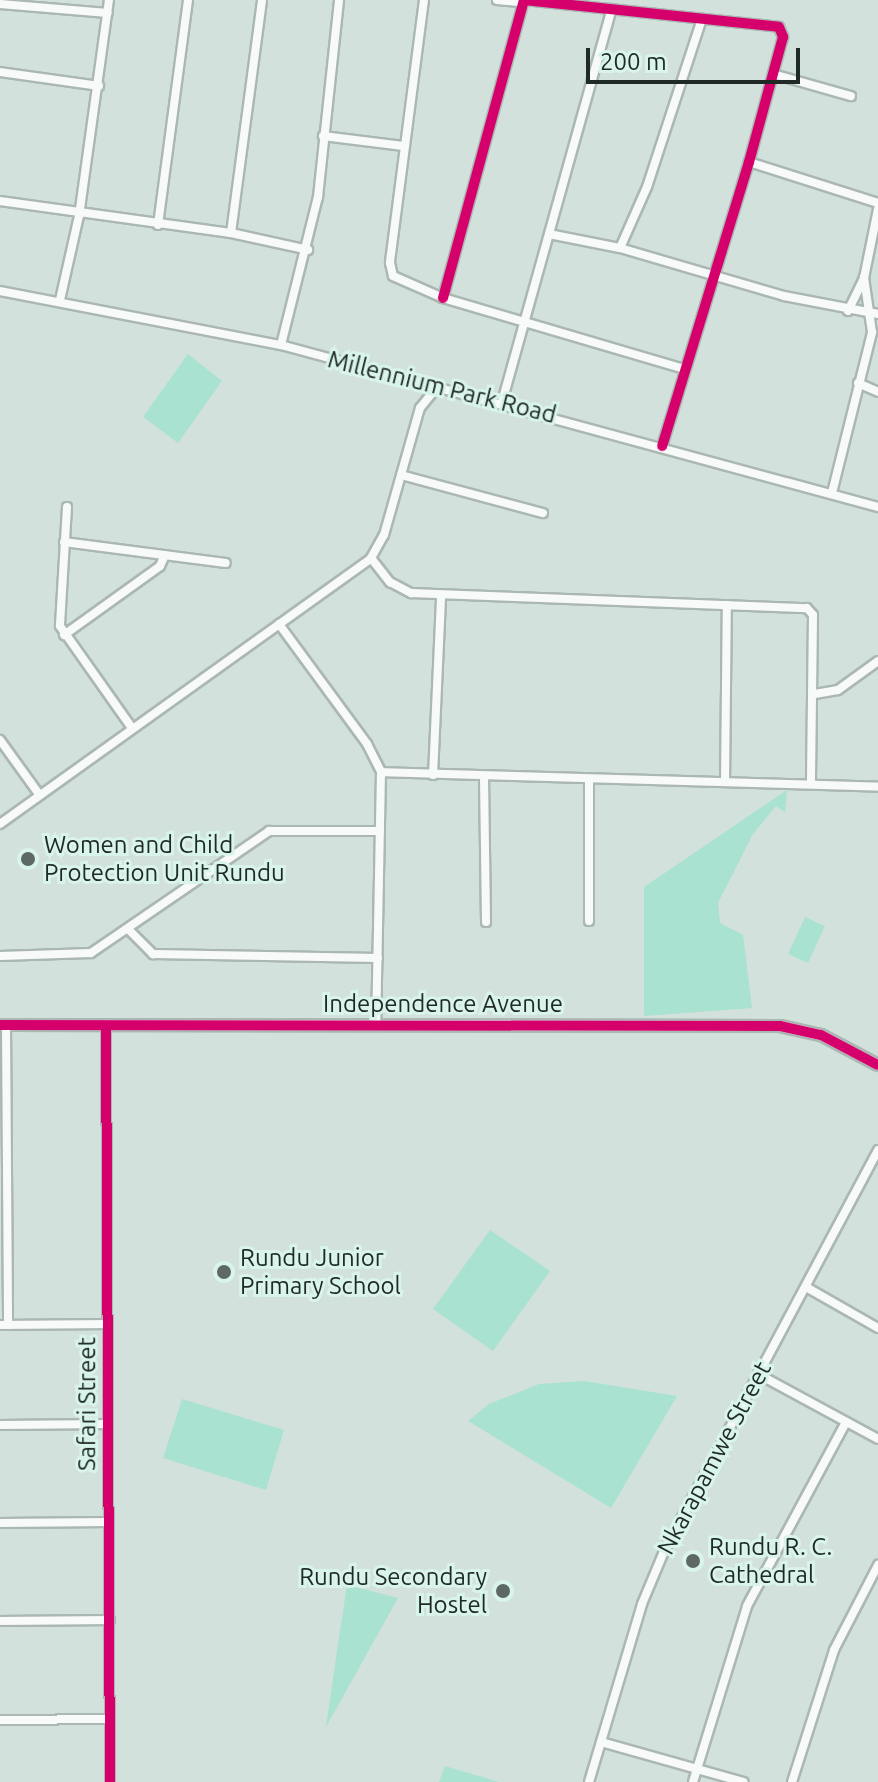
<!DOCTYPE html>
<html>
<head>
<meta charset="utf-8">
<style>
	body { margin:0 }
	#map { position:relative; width:878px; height:1782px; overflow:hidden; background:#d2e1dc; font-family:Ubuntu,sans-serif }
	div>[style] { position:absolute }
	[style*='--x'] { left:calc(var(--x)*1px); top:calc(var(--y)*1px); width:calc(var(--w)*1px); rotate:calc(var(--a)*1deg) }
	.green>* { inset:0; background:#a9e2d1 }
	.roads { filter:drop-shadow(2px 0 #abb7b3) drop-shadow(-2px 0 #abb7b3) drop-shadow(0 2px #abb7b3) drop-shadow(0 -2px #abb7b3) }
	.minor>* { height:8px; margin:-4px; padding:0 4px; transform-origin:4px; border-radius:4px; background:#f8fafa }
	.tertiary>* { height:10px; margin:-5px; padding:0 5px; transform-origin:5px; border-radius:5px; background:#f8fafa }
	.cycleway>* { height:10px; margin:-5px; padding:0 5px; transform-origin:5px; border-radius:5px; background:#d6006c }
	.dots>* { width:22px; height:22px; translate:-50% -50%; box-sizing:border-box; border:4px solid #d9f4eb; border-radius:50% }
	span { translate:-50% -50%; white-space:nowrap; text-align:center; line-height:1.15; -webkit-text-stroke:6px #d9f4eb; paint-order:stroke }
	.street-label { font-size:24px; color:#1f2926 }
	.poi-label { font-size:24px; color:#1f2926 }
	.left { translate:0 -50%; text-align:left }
	.right { translate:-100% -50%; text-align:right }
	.scale { position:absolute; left:586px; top:48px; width:214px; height:36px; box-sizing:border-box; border:4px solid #1f2926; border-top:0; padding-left:10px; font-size:24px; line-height:28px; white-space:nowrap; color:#1f2926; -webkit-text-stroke:6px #d9f4eb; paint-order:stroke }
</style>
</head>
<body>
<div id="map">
	<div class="green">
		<i style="clip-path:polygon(188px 354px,222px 381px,178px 443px,143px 417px)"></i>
		<i style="clip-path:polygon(787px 790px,785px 812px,776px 806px,753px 834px,718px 903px,720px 923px,743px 935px,752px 1008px,644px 1016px,644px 887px)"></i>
		<i style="clip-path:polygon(805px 917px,825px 926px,808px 963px,788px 954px)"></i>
		<i style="clip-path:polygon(490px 1230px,550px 1271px,493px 1351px,433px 1309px)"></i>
		<i style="clip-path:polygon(584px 1381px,677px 1396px,611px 1508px,468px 1421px,489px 1404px,539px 1384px)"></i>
		<i style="clip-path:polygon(182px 1399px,284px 1430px,266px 1490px,163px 1458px)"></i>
		<i style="clip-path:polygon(347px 1585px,398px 1598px,326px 1727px,338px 1644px)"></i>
		<i style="clip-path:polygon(445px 1766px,499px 1782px,439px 1782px)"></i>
	</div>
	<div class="roads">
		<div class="minor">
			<i style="--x:424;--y:0;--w:265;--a:97.4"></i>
			<i style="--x:390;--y:263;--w:13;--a:77"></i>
			<i style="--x:393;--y:276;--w:55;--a:23.7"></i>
			<i style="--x:443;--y:298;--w:252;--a:16.4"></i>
			<i style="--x:497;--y:0;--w:25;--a:5"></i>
			<i style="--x:0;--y:4;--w:108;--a:4.8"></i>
			<i style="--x:0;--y:72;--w:100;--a:8"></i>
			<i style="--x:773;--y:74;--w:81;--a:15.8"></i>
			<i style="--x:323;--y:136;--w:81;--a:7.1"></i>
			<i style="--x:749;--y:162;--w:135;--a:17.6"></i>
			<i style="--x:0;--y:201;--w:233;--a:7.9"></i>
			<i style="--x:231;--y:233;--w:79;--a:12.4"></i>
			<i style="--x:158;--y:225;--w:227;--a:-82.4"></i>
			<i style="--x:231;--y:233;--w:235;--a:-82.4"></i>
			<i style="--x:549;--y:234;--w:72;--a:11.2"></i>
			<i style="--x:620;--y:248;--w:171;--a:16.3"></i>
			<i style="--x:784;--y:296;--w:96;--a:10.8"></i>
			<i style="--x:620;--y:248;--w:67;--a:-66.1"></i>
			<i style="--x:647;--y:187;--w:177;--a:-71.9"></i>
			<i style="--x:0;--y:291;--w:286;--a:10.9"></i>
			<i style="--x:281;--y:345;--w:619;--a:15.18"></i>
			<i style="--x:443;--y:298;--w:309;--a:-74.8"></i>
			<i style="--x:524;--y:0;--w:256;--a:6"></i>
			<i style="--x:779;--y:27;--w:11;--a:68"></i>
			<i style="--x:783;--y:37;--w:130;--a:105.2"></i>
			<i style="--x:749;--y:162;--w:297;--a:107"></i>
			<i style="--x:60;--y:300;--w:86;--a:-77.3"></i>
			<i style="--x:79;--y:216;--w:218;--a:-82.1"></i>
			<i style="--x:848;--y:311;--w:37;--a:-64"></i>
			<i style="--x:864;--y:278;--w:70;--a:-78.5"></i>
			<i style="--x:281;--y:345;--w:153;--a:-76"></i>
			<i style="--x:318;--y:197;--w:198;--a:-83.9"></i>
			<i style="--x:858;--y:383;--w:22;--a:24"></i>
			<i style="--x:502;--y:402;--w:408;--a:-74.4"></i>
			<i style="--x:401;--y:475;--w:147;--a:15"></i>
			<i style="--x:832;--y:493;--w:166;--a:-76"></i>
			<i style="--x:872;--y:332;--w:55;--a:-98.4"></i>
			<i style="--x:67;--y:507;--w:119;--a:93.4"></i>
			<i style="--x:60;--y:626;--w:125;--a:54.8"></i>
			<i style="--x:64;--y:542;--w:163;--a:7.4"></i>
			<i style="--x:371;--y:558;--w:31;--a:52"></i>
			<i style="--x:390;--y:582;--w:24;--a:28"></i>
			<i style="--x:411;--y:593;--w:396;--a:2.2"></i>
			<i style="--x:807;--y:608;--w:9;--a:49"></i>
			<i style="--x:813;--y:615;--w:168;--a:90.7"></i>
			<i style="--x:279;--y:624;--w:149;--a:53.7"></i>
			<i style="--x:367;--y:744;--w:31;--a:63"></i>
			<i style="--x:381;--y:772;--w:251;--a:91.1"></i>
			<i style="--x:64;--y:635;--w:118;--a:-35.7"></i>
			<i style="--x:160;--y:566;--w:12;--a:-66"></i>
			<i style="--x:815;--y:694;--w:23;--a:-10"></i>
			<i style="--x:838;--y:690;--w:49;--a:-35.9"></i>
			<i style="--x:0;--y:740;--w:67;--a:54.2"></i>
			<i style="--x:381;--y:772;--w:497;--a:1.7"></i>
			<i style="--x:433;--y:775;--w:179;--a:-87.4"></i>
			<i style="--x:484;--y:777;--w:145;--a:89.2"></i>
			<i style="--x:589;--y:779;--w:142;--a:90"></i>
			<i style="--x:725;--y:782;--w:177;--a:-89.4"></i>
			<i style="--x:0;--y:824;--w:457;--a:-35.6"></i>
			<i style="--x:371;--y:558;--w:26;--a:-61"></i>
			<i style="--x:384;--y:535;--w:132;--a:-74.2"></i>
			<i style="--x:420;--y:408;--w:28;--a:-51"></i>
			<i style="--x:130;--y:931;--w:33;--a:45"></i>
			<i style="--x:153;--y:954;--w:225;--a:1"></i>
			<i style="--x:0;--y:956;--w:91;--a:-1.9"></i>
			<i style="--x:91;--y:953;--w:216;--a:-34.4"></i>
			<i style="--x:269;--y:831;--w:111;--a:0"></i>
			<i style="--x:6;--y:1025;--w:300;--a:89.6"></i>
			<i style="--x:106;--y:1026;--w:756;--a:89.7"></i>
			<i style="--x:806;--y:1287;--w:83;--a:29.7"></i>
			<i style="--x:0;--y:1325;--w:107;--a:-0.5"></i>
			<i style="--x:758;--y:1374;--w:136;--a:28.4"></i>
			<i style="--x:0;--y:1425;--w:108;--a:-0.5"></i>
			<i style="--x:0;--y:1523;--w:107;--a:-0.5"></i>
			<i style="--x:0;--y:1621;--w:110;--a:-0.5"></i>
			<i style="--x:0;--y:1720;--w:110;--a:-0.5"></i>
			<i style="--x:601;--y:1742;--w:148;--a:15.7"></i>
			<i style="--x:589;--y:1782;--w:186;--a:-73.4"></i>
			<i style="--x:642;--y:1604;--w:60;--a:-67.3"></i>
			<i style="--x:665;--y:1549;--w:452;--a:-61.9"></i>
			<i style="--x:693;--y:1782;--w:184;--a:-72.9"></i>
			<i style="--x:747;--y:1606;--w:209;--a:-61.7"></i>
			<i style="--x:792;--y:1782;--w:139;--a:-72.3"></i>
			<i style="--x:834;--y:1650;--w:96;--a:-62.6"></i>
		</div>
		<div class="tertiary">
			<i style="--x:0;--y:1025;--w:780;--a:0.07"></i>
			<i style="--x:780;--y:1026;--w:42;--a:12.4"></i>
			<i style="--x:821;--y:1035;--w:64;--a:27.8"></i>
		</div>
	</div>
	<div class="cycleway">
		<i style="--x:443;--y:298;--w:309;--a:-74.8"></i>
		<i style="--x:524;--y:0;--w:256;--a:6"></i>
		<i style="--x:779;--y:27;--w:11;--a:68"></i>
		<i style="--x:783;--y:37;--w:130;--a:105.2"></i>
		<i style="--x:749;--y:162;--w:297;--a:107"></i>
		<i style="--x:0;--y:1025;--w:780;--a:0.07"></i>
		<i style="--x:780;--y:1026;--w:42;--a:12.4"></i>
		<i style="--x:821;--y:1035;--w:64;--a:27.8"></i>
		<i style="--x:106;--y:1026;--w:756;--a:89.7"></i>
	</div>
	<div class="dots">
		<i style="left:28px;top:859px;background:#5e6966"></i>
		<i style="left:224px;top:1272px;background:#5e6966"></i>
		<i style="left:693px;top:1561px;background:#5e6966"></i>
		<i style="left:503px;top:1591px;background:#5e6966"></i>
	</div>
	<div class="street-label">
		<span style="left:442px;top:387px;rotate:14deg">Millennium Park Road</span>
		<span style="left:443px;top:1004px">Independence Avenue</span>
		<span style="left:87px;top:1404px;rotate:-90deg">Safari Street</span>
		<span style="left:714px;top:1458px;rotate:-62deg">Nkarapamwe Street</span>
	</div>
	<div class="poi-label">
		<span class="left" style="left:44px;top:859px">Women and Child<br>Protection Unit Rundu</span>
		<span class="left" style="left:240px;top:1272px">Rundu Junior<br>Primary School</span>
		<span class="left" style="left:709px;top:1561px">Rundu R. C.<br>Cathedral</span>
		<span class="right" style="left:487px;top:1591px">Rundu Secondary<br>Hostel</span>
	</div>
	<div class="scale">200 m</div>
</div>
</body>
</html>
